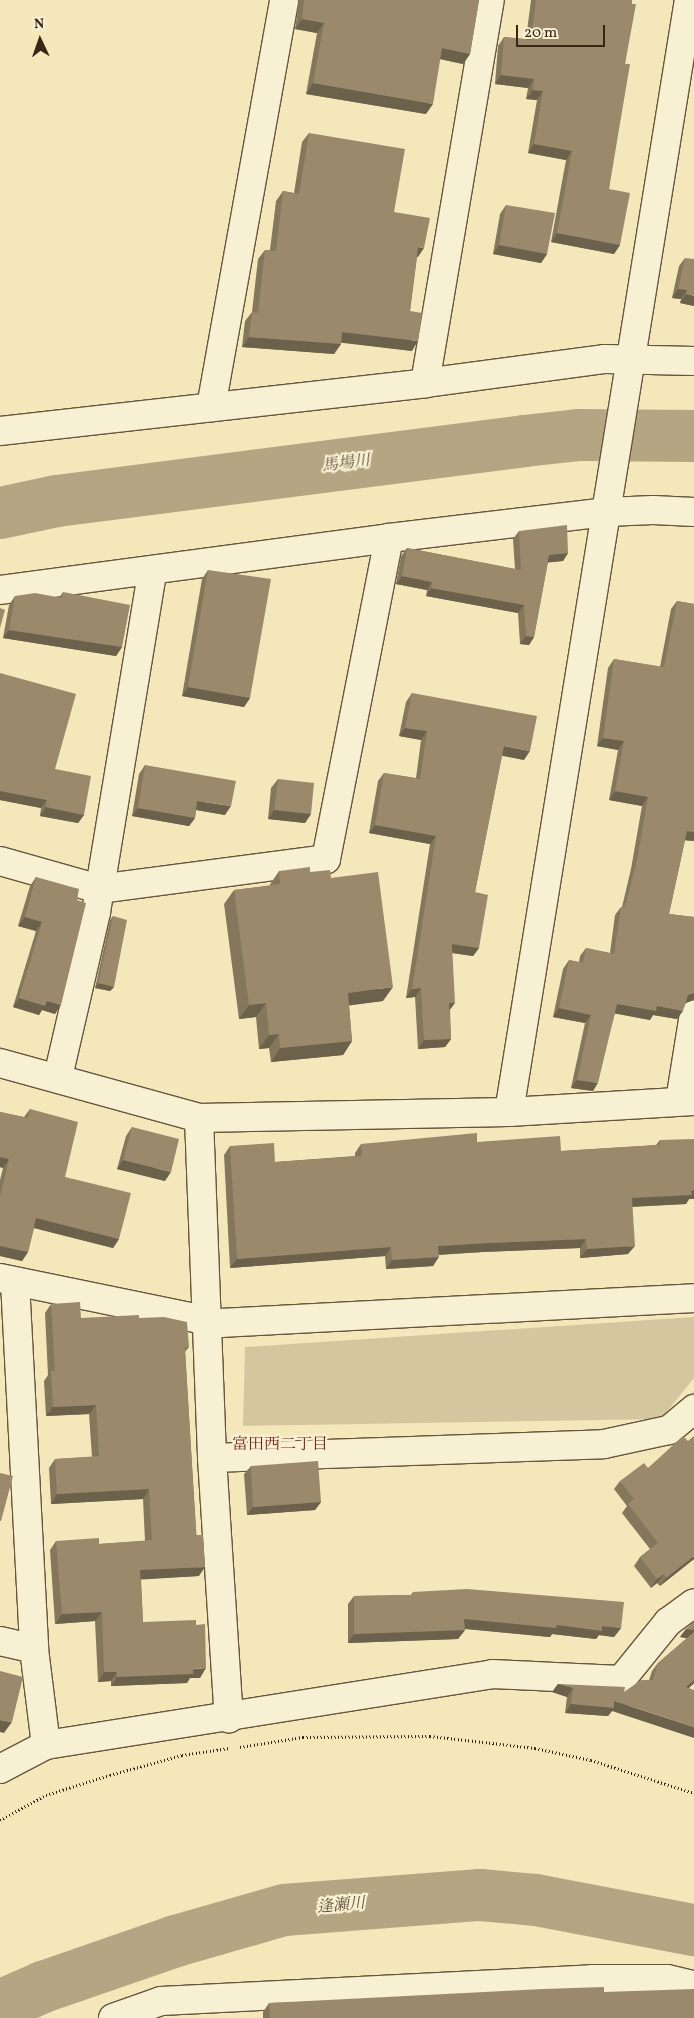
<!DOCTYPE html>
<html>
<head>
<meta charset="utf-8">
<style>
	body { margin:0 }
	#map { position:relative; width:694px; height:2018px; overflow:hidden; background:#f4e8bb; font-family:Vollkorn,"Noto Serif JP",serif }
	div>[style] { position:absolute }
	[style*='--x'] { left:calc(var(--x)*1px); top:calc(var(--y)*1px); width:calc(var(--w)*1px); rotate:calc(var(--a)*1deg) }
	.green>* { inset:0; background:#d4c79f }
	.river>* { height:52px; margin:-26px; padding:0 26px; transform-origin:26px; border-radius:26px; background:#b4a682 }
	.path>* { height:3px; margin-top:-1.5px; transform-origin:0; background:repeating-linear-gradient(90deg,#382514 0 1px,transparent 0 3.5px) }
	.roads { filter:drop-shadow(1px 0 #67563e) drop-shadow(-1px 0 #67563e) drop-shadow(0 1px #67563e) drop-shadow(0 -1px #67563e) }
	.street>* { height:28px; margin:-14px; padding:0 14px; transform-origin:14px; border-radius:14px; background:#f8f0d3 }
	.secondary>* { height:28px; margin:-14px; padding:0 14px; transform-origin:14px; border-radius:14px; background:#f8f0d3 }
	.wall>* { inset:0; background:#84775c }
	.shaded-wall>* { inset:0; background:#6c614b }
	.building>* { inset:0; background:#9a8a6b }
	span { translate:-50% -50%; white-space:nowrap; text-align:center; line-height:1.15; -webkit-text-stroke:4.5px #f8f0d3; paint-order:stroke }
	.water-label { font-size:16px; color:#63523a; font-style:italic }
	.neighbourhood-label { font-size:16px; color:#7a1f14 }
	.north { position:absolute; left:15px; top:15px; width:50px; height:50px; -webkit-text-stroke:4px #f8f0d3; paint-order:stroke; rotate:357deg; font-size:14px; font-weight:700; line-height:20px; text-align:center; color:#382514 }
	.north::after { content:''; display:block; margin:auto; width:18px; height:22px; background:#382514; clip-path:polygon(50% 0,100% 100%,50% 72%,0 100%) }
	.scale { position:absolute; left:516px; top:25px; width:89px; height:22px; box-sizing:border-box; border:2px solid #382514; border-top:0; padding-left:6px; font-size:15px; line-height:18px; white-space:nowrap; color:#382514; -webkit-text-stroke:4px #f8f0d3; paint-order:stroke }
</style>
</head>
<body>
<div id="map">
	<div class="green">
		<i style="clip-path:polygon(694px 1317px,694px 1378px,661px 1419px,243px 1426px,245px 1347px)"></i>
	</div>
	<div class="river">
		<i style="--x:0;--y:513;--w:58;--a:-11.9"></i>
		<i style="--x:57;--y:501;--w:471;--a:-7.3"></i>
		<i style="--x:524;--y:441;--w:54;--a:-6.3"></i>
		<i style="--x:578;--y:435;--w:116;--a:0.5"></i>
		<i style="--x:0;--y:2006;--w:47;--a:-23.8"></i>
		<i style="--x:43;--y:1987;--w:141;--a:-19.1"></i>
		<i style="--x:176;--y:1941;--w:112;--a:-16"></i>
		<i style="--x:284;--y:1910;--w:197;--a:-4.4"></i>
		<i style="--x:480;--y:1895;--w:56;--a:5.1"></i>
		<i style="--x:536;--y:1900;--w:161;--a:10.8"></i>
	</div>
	<div class="path">
		<i style="--x:240;--y:1747;--w:64;--a:-9"></i>
		<i style="--x:303;--y:1737;--w:127;--a:-0.5"></i>
		<i style="--x:430;--y:1736;--w:106;--a:6.5"></i>
		<i style="--x:535;--y:1748;--w:57;--a:12.1"></i>
		<i style="--x:591;--y:1760;--w:108;--a:17.8"></i>
		<i style="--x:0;--y:1820;--w:52;--a:-28.5"></i>
		<i style="--x:46;--y:1795;--w:67;--a:-17.4"></i>
		<i style="--x:110;--y:1775;--w:75;--a:-15.5"></i>
		<i style="--x:182;--y:1755;--w:48;--a:-8.5"></i>
	</div>
	<div class="roads">
		<div class="street">
			<i style="--x:425;--y:383;--w:388;--a:-80.4"></i>
			<i style="--x:211;--y:407;--w:413;--a:-79.8"></i>
			<i style="--x:0;--y:431;--w:428;--a:-6.4"></i>
			<i style="--x:425;--y:383;--w:182;--a:-7.6"></i>
			<i style="--x:605;--y:359;--w:89;--a:1.3"></i>
			<i style="--x:0;--y:590;--w:392;--a:-7.6"></i>
			<i style="--x:389;--y:538;--w:220;--a:-6.8"></i>
			<i style="--x:607;--y:512;--w:46;--a:-2.5"></i>
			<i style="--x:653;--y:510;--w:41;--a:2.8"></i>
			<i style="--x:0;--y:861;--w:103;--a:15.8"></i>
			<i style="--x:99;--y:889;--w:229;--a:-7.5"></i>
			<i style="--x:326;--y:859;--w:327;--a:-78.9"></i>
			<i style="--x:58;--y:1077;--w:169;--a:-77"></i>
			<i style="--x:96;--y:912;--w:345;--a:-80.6"></i>
			<i style="--x:680;--y:1101;--w:88;--a:-80.9"></i>
			<i style="--x:509;--y:1112;--w:1126;--a:-80.81"></i>
			<i style="--x:199;--y:1118;--w:340;--a:87.8"></i>
			<i style="--x:212;--y:1458;--w:261;--a:86.3"></i>
			<i style="--x:0;--y:1278;--w:225;--a:11.6"></i>
			<i style="--x:220;--y:1323;--w:475;--a:-3"></i>
			<i style="--x:15;--y:1282;--w:367;--a:87"></i>
			<i style="--x:34;--y:1649;--w:97;--a:82.9"></i>
			<i style="--x:212;--y:1458;--w:392;--a:-2"></i>
			<i style="--x:604;--y:1444;--w:66;--a:-12.2"></i>
			<i style="--x:669;--y:1430;--w:33;--a:-40"></i>
			<i style="--x:0;--y:1641;--w:35;--a:13"></i>
			<i style="--x:0;--y:1769;--w:52;--a:-27.6"></i>
			<i style="--x:46;--y:1745;--w:452;--a:-9"></i>
			<i style="--x:492;--y:1674;--w:129;--a:2.7"></i>
			<i style="--x:621;--y:1680;--w:75;--a:-51"></i>
			<i style="--x:668;--y:1622;--w:32;--a:-36"></i>
			<i style="--x:113;--y:2018;--w:51;--a:-19.5"></i>
			<i style="--x:161;--y:2001;--w:432;--a:-2.9"></i>
			<i style="--x:592;--y:1979;--w:75;--a:0"></i>
			<i style="--x:667;--y:1979;--w:28;--a:13"></i>
		</div>
		<div class="secondary">
			<i style="--x:0;--y:1063;--w:206;--a:15.4"></i>
			<i style="--x:199;--y:1118;--w:310;--a:-1.1"></i>
			<i style="--x:509;--y:1112;--w:185;--a:-3.4"></i>
		</div>
	</div>
	<div class="wall">
		<i style="clip-path:polygon(299px 0,479px 0,470px 54px,463px 64px,440px 59px,426px 114px,306px 94px,317px 33px,295px 29px)"></i>
		<i style="clip-path:polygon(531px 0,632px 0,625px 64px,609px 189px,620px 245px,614px 254px,551px 242px,566px 160px,528px 153px,537px 100px,526px 99px,528px 88px,495px 84px,498px 46px,504px 37px,526px 39px)"></i>
		<i style="clip-path:polygon(309px 133px,394px 212px,418px 257px,417px 257px,410px 311px,412px 351px,341px 342px,341px 344px,334px 354px,242px 347px,245px 321px,252px 312px,258px 259px,265px 250px,270px 250px,276px 201px,283px 191px,294px 193px,302px 142px)"></i>
		<i style="clip-path:polygon(506px 205px,547px 254px,541px 263px,493px 254px,500px 214px)"></i>
		<i style="clip-path:polygon(685px 258px,694px 306px,680px 303px,681px 299px,672px 298px,679px 266px)"></i>
		<i style="clip-path:polygon(519px 531px,568px 553px,563px 561px,548px 562px,534px 637px,529px 645px,520px 644px,518px 613px,426px 596px,427px 590px,396px 584px,401px 556px,407px 548px,515px 569px,513px 539px)"></i>
		<i style="clip-path:polygon(208px 570px,250px 698px,244px 707px,182px 696px,202px 579px)"></i>
		<i style="clip-path:polygon(63px 592px,122px 647px,116px 656px,3px 638px,9px 605px,15px 596px,59px 598px)"></i>
		<i style="clip-path:polygon(677px 601px,694px 604px,694px 841px,685px 840px,669px 914px,694px 917px,694px 1000px,686px 1003px,677px 1019px,653px 1015px,650px 1020px,615px 1013px,593px 1091px,571px 1088px,585px 1023px,553px 1017px,563px 969px,569px 960px,579px 962px,580px 956px,586px 948px,610px 953px,615px 915px,621px 907px,622px 907px,631px 869px,642px 806px,609px 800px,618px 750px,597px 746px,608px 668px,614px 659px,660px 667px,671px 609px)"></i>
		<i style="clip-path:polygon(0 673px,55px 769px,84px 815px,78px 823px,40px 816px,41px 808px,0 800px)"></i>
		<i style="clip-path:polygon(412px 693px,524px 760px,502px 755px,475px 892px,479px 948px,473px 956px,452px 953px,450px 1010px,451px 1039px,445px 1047px,418px 1049px,415px 997px,406px 998px,430px 844px,369px 833px,378px 781px,384px 773px,416px 778px,421px 740px,399px 736px,406px 702px)"></i>
		<i style="clip-path:polygon(145px 765px,225px 815px,196px 810px,195px 818px,189px 826px,132px 816px,139px 774px)"></i>
		<i style="clip-path:polygon(278px 779px,311px 814px,305px 823px,268px 819px,271px 788px)"></i>
		<i style="clip-path:polygon(279px 871px,310px 872px,331px 878px,383px 1001px,349px 1005px,352px 1041px,343px 1055px,271px 1062px,269px 1048px,259px 1049px,256px 1017px,239px 1019px,224px 904px,234px 890px,269px 886px)"></i>
		<i style="clip-path:polygon(36px 877px,77px 900px,55px 1014px,42px 1010px,39px 1015px,13px 1007px,36px 931px,18px 926px,30px 886px)"></i>
		<i style="clip-path:polygon(113px 916px,114px 987px,110px 991px,95px 988px,110px 920px)"></i>
		<i style="clip-path:polygon(30px 1109px,65px 1177px,119px 1239px,113px 1248px,34px 1228px,28px 1252px,22px 1261px,0 1256px,0 1180px,3px 1168px,0 1167px,0 1112px,24px 1117px)"></i>
		<i style="clip-path:polygon(132px 1127px,165px 1181px,117px 1169px,126px 1136px)"></i>
		<i style="clip-path:polygon(660px 1140px,689px 1199px,686px 1204px,632px 1207px,628px 1254px,580px 1258px,580px 1248px,483px 1252px,439px 1255px,433px 1266px,386px 1269px,385px 1256px,230px 1268px,224px 1155px,230px 1146px,275px 1162px,355px 1156px,355px 1153px,361px 1144px,477px 1142px,561px 1151px,656px 1145px)"></i>
		<i style="clip-path:polygon(51px 1304px,81px 1318px,139px 1318px,189px 1347px,185px 1352px,199px 1576px,141px 1579px,143px 1622px,200px 1678px,190px 1678px,187px 1683px,111px 1686px,111px 1681px,98px 1682px,95px 1621px,55px 1624px,50px 1550px,56px 1541px,99px 1544px,145px 1541px,143px 1499px,51px 1504px,49px 1468px,55px 1459px,92px 1457px,89px 1414px,46px 1416px,44px 1381px,48px 1375px,45px 1313px)"></i>
		<i style="clip-path:polygon(251px 1466px,321px 1502px,315px 1510px,247px 1515px,244px 1474px)"></i>
		<i style="clip-path:polygon(620px 1481px,694px 1559px,660px 1586px,657px 1583px,651px 1588px,634px 1566px,640px 1557px,650px 1549px,622px 1513px,627px 1506px,614px 1489px)"></i>
		<i style="clip-path:polygon(413px 1592px,621px 1628px,614px 1637px,599px 1635px,596px 1639px,552px 1634px,550px 1637px,464px 1629px,465px 1630px,458px 1639px,348px 1643px,348px 1604px,354px 1596px,411px 1595px)"></i>
		<i style="clip-path:polygon(694px 1622px,694px 1683px,689px 1688px,612px 1711px,608px 1716px,565px 1713px,567px 1697px,552px 1692px,558px 1684px,624px 1692px,649px 1680px,652px 1671px,658px 1663px,687px 1638px,680px 1637px,686px 1629px)"></i>
		<i style="clip-path:polygon(604px 1992px,694px 2018px,263px 2018px,263px 2012px,269px 2003px)"></i>
	</div>
	<div class="shaded-wall">
		<i style="clip-path:polygon(302px 19px,324px 23px,317px 33px,295px 29px)"></i>
		<i style="clip-path:polygon(442px 48px,470px 54px,463px 64px,435px 58px)"></i>
		<i style="clip-path:polygon(501px 75px,534px 79px,528px 88px,495px 84px)"></i>
		<i style="clip-path:polygon(313px 83px,433px 104px,426px 114px,306px 94px)"></i>
		<i style="clip-path:polygon(533px 90px,543px 91px,537px 100px,526px 99px)"></i>
		<i style="clip-path:polygon(534px 144px,572px 151px,566px 160px,528px 153px)"></i>
		<i style="clip-path:polygon(557px 233px,620px 245px,614px 254px,551px 242px)"></i>
		<i style="clip-path:polygon(499px 245px,547px 254px,541px 263px,493px 254px)"></i>
		<i style="clip-path:polygon(418px 247px,424px 248px,418px 257px,412px 256px)"></i>
		<i style="clip-path:polygon(678px 289px,687px 290px,681px 299px,672px 298px)"></i>
		<i style="clip-path:polygon(686px 294px,694px 296px,694px 306px,680px 303px)"></i>
		<i style="clip-path:polygon(342px 332px,418px 341px,412px 351px,335px 342px)"></i>
		<i style="clip-path:polygon(249px 337px,341px 344px,334px 354px,242px 347px)"></i>
		<i style="clip-path:polygon(568px 553px,563px 561px,544px 563px,549px 555px)"></i>
		<i style="clip-path:polygon(402px 576px,432px 582px,427px 590px,396px 584px)"></i>
		<i style="clip-path:polygon(431px 588px,524px 605px,518px 613px,426px 596px)"></i>
		<i style="clip-path:polygon(9px 630px,122px 647px,116px 656px,3px 638px)"></i>
		<i style="clip-path:polygon(526px 636px,534px 637px,529px 645px,520px 644px)"></i>
		<i style="clip-path:polygon(188px 687px,250px 698px,244px 707px,182px 696px)"></i>
		<i style="clip-path:polygon(405px 728px,427px 731px,421px 740px,399px 736px)"></i>
		<i style="clip-path:polygon(603px 738px,624px 741px,618px 750px,597px 746px)"></i>
		<i style="clip-path:polygon(504px 746px,530px 751px,524px 760px,498px 755px)"></i>
		<i style="clip-path:polygon(0 791px,47px 800px,41px 808px,0 800px)"></i>
		<i style="clip-path:polygon(615px 791px,648px 797px,642px 806px,609px 800px)"></i>
		<i style="clip-path:polygon(197px 801px,231px 806px,225px 815px,191px 809px)"></i>
		<i style="clip-path:polygon(46px 807px,84px 815px,78px 823px,40px 816px)"></i>
		<i style="clip-path:polygon(138px 808px,195px 818px,189px 826px,132px 816px)"></i>
		<i style="clip-path:polygon(274px 810px,311px 814px,305px 823px,268px 819px)"></i>
		<i style="clip-path:polygon(375px 825px,436px 836px,430px 844px,369px 833px)"></i>
		<i style="clip-path:polygon(687px 831px,694px 832px,694px 841px,681px 840px)"></i>
		<i style="clip-path:polygon(25px 917px,42px 922px,36px 931px,18px 926px)"></i>
		<i style="clip-path:polygon(452px 944px,479px 948px,473px 956px,446px 952px)"></i>
		<i style="clip-path:polygon(98px 983px,114px 987px,110px 991px,95px 988px)"></i>
		<i style="clip-path:polygon(393px 987px,383px 1001px,338px 1007px,348px 993px)"></i>
		<i style="clip-path:polygon(421px 988px,415px 997px,406px 998px,412px 989px)"></i>
		<i style="clip-path:polygon(694px 993px,694px 1000px,682px 1004px,688px 995px)"></i>
		<i style="clip-path:polygon(19px 998px,47px 1001px,61px 1005px,55px 1014px,42px 1010px,39px 1015px,13px 1007px)"></i>
		<i style="clip-path:polygon(266px 1003px,256px 1017px,239px 1019px,249px 1005px)"></i>
		<i style="clip-path:polygon(449px 1003px,455px 1003px,449px 1011px)"></i>
		<i style="clip-path:polygon(617px 1004px,657px 1006px,683px 1011px,677px 1019px,653px 1015px,650px 1020px,612px 1013px)"></i>
		<i style="clip-path:polygon(559px 1008px,591px 1015px,585px 1023px,553px 1017px)"></i>
		<i style="clip-path:polygon(279px 1034px,269px 1048px,259px 1049px,269px 1035px)"></i>
		<i style="clip-path:polygon(451px 1039px,445px 1047px,418px 1049px,424px 1040px)"></i>
		<i style="clip-path:polygon(352px 1041px,343px 1055px,271px 1062px,280px 1048px)"></i>
		<i style="clip-path:polygon(577px 1080px,598px 1083px,593px 1091px,571px 1088px)"></i>
		<i style="clip-path:polygon(0 1157px,9px 1159px,3px 1168px,0 1167px)"></i>
		<i style="clip-path:polygon(123px 1160px,171px 1172px,165px 1181px,117px 1169px)"></i>
		<i style="clip-path:polygon(694px 1190px,694px 1199px,689px 1199px,686px 1204px,625px 1207px,632px 1198px)"></i>
		<i style="clip-path:polygon(36px 1218px,119px 1239px,113px 1248px,30px 1227px)"></i>
		<i style="clip-path:polygon(586px 1239px,580px 1248px,483px 1252px,432px 1255px,438px 1246px,489px 1243px)"></i>
		<i style="clip-path:polygon(0 1246px,28px 1252px,22px 1261px,0 1256px)"></i>
		<i style="clip-path:polygon(635px 1246px,628px 1254px,580px 1258px,587px 1249px)"></i>
		<i style="clip-path:polygon(391px 1247px,385px 1256px,230px 1268px,237px 1259px)"></i>
		<i style="clip-path:polygon(439px 1257px,433px 1266px,386px 1269px,392px 1260px)"></i>
		<i style="clip-path:polygon(96px 1405px,89px 1414px,46px 1416px,53px 1407px)"></i>
		<i style="clip-path:polygon(149px 1489px,143px 1499px,51px 1504px,57px 1494px)"></i>
		<i style="clip-path:polygon(321px 1502px,315px 1510px,247px 1515px,253px 1507px)"></i>
		<i style="clip-path:polygon(694px 1556px,694px 1559px,660px 1586px,666px 1578px)"></i>
		<i style="clip-path:polygon(205px 1567px,199px 1576px,134px 1580px,140px 1570px)"></i>
		<i style="clip-path:polygon(664px 1574px,657px 1583px,651px 1588px,657px 1579px)"></i>
		<i style="clip-path:polygon(102px 1612px,95px 1621px,55px 1624px,62px 1614px)"></i>
		<i style="clip-path:polygon(464px 1619px,557px 1625px,602px 1626px,621px 1628px,614px 1637px,599px 1635px,596px 1639px,552px 1634px,550px 1637px,458px 1628px)"></i>
		<i style="clip-path:polygon(686px 1629px,694px 1630px,694px 1633px,690px 1639px,680px 1637px)"></i>
		<i style="clip-path:polygon(465px 1630px,458px 1639px,348px 1643px,354px 1634px)"></i>
		<i style="clip-path:polygon(206px 1668px,200px 1678px,190px 1678px,187px 1683px,111px 1686px,117px 1677px)"></i>
		<i style="clip-path:polygon(104px 1672px,117px 1672px,111px 1681px,98px 1682px)"></i>
		<i style="clip-path:polygon(694px 1680px,694px 1683px,680px 1696px,686px 1687px)"></i>
		<i style="clip-path:polygon(558px 1684px,573px 1688px,567px 1697px,552px 1692px)"></i>
		<i style="clip-path:polygon(614px 1701px,694px 1727px,694px 1738px,612px 1711px,608px 1716px,565px 1713px,571px 1704px)"></i>
		<i style="clip-path:polygon(0 1720px,12px 1722px,4px 1733px,0 1732px)"></i>
	</div>
	<div class="building">
		<i style="clip-path:polygon(304px 0,479px 0,470px 54px,442px 48px,433px 104px,313px 83px,324px 23px,302px 19px)"></i>
		<i style="clip-path:polygon(536px 0,632px 0,632px 4px,636px 4px,625px 64px,630px 64px,609px 189px,630px 193px,620px 245px,557px 233px,572px 151px,534px 144px,543px 91px,533px 90px,534px 79px,501px 75px,504px 37px,531px 40px)"></i>
		<i style="clip-path:polygon(309px 133px,405px 149px,394px 212px,430px 218px,424px 248px,418px 247px,410px 311px,422px 313px,418px 341px,342px 332px,341px 344px,249px 337px,252px 312px,258px 313px,265px 250px,276px 251px,283px 191px,299px 194px)"></i>
		<i style="clip-path:polygon(506px 205px,555px 213px,547px 254px,499px 245px)"></i>
		<i style="clip-path:polygon(685px 258px,694px 259px,694px 296px,686px 294px,687px 290px,678px 289px)"></i>
		<i style="clip-path:polygon(567px 525px,568px 553px,549px 555px,534px 637px,526px 636px,524px 605px,431px 588px,432px 582px,402px 576px,407px 548px,521px 570px,519px 531px)"></i>
		<i style="clip-path:polygon(208px 570px,271px 579px,250px 698px,188px 687px)"></i>
		<i style="clip-path:polygon(63px 592px,130px 605px,122px 647px,9px 630px,15px 596px,35px 593px,62px 598px)"></i>
		<i style="clip-path:polygon(677px 601px,694px 604px,694px 832px,687px 831px,669px 914px,694px 917px,694px 993px,688px 995px,683px 1011px,657px 1006px,656px 1011px,617px 1004px,598px 1083px,577px 1080px,591px 1015px,559px 1008px,569px 960px,583px 963px,586px 948px,614px 954px,621px 907px,625px 907px,637px 860px,648px 797px,615px 791px,624px 741px,603px 738px,614px 659px,664px 667px)"></i>
		<i style="clip-path:polygon(0 608px,5px 610px,0 628px)"></i>
		<i style="clip-path:polygon(0 673px,76px 694px,55px 769px,91px 776px,84px 815px,46px 807px,47px 800px,0 791px)"></i>
		<i style="clip-path:polygon(412px 693px,537px 716px,530px 751px,504px 746px,475px 892px,488px 895px,479px 948px,452px 944px,455px 1003px,449px 1003px,451px 1039px,424px 1040px,421px 988px,412px 989px,436px 836px,375px 825px,384px 773px,420px 779px,427px 731px,405px 728px)"></i>
		<i style="clip-path:polygon(145px 765px,236px 781px,231px 806px,197px 801px,195px 818px,138px 808px)"></i>
		<i style="clip-path:polygon(278px 779px,314px 783px,311px 814px,274px 810px)"></i>
		<i style="clip-path:polygon(310px 867px,310px 872px,330px 870px,331px 878px,378px 872px,393px 987px,348px 993px,352px 1041px,280px 1048px,279px 1034px,269px 1035px,266px 1003px,249px 1005px,234px 890px,280px 884px,279px 871px)"></i>
		<i style="clip-path:polygon(36px 877px,79px 889px,77px 900px,86px 903px,61px 1005px,47px 1001px,45px 1006px,19px 998px,42px 922px,25px 917px)"></i>
		<i style="clip-path:polygon(113px 916px,127px 920px,114px 987px,98px 983px)"></i>
		<i style="clip-path:polygon(30px 1109px,78px 1122px,65px 1177px,131px 1193px,119px 1239px,36px 1218px,28px 1252px,0 1246px,0 1197px,9px 1159px,0 1157px,0 1112px,28px 1118px)"></i>
		<i style="clip-path:polygon(132px 1127px,179px 1139px,171px 1172px,123px 1160px)"></i>
		<i style="clip-path:polygon(477px 1133px,477px 1142px,560px 1136px,561px 1151px,660px 1145px,660px 1140px,694px 1139px,694px 1190px,691px 1190px,692px 1195px,632px 1198px,635px 1246px,587px 1249px,586px 1239px,489px 1243px,438px 1246px,439px 1257px,392px 1260px,391px 1247px,237px 1259px,230px 1146px,274px 1143px,275px 1162px,362px 1156px,361px 1144px)"></i>
		<i style="clip-path:polygon(80px 1302px,81px 1318px,139px 1315px,139px 1318px,164px 1317px,187px 1322px,189px 1347px,185px 1347px,196px 1535px,203px 1535px,205px 1567px,140px 1570px,143px 1622px,196px 1620px,196px 1625px,205px 1624px,206px 1668px,193px 1669px,193px 1674px,117px 1677px,117px 1672px,104px 1672px,102px 1612px,62px 1614px,56px 1541px,99px 1538px,99px 1544px,152px 1540px,149px 1489px,57px 1494px,55px 1459px,99px 1456px,96px 1405px,53px 1407px,51px 1371px,55px 1371px,51px 1304px)"></i>
		<i style="clip-path:polygon(683px 1436px,688px 1441px,694px 1436px,694px 1556px,666px 1578px,664px 1574px,657px 1579px,640px 1557px,658px 1543px,628px 1504px,634px 1499px,620px 1481px,644px 1463px,648px 1468px)"></i>
		<i style="clip-path:polygon(318px 1461px,321px 1502px,253px 1507px,251px 1466px)"></i>
		<i style="clip-path:polygon(0 1473px,13px 1476px,1px 1521px,0 1521px)"></i>
		<i style="clip-path:polygon(467px 1589px,624px 1602px,621px 1628px,602px 1626px,602px 1631px,557px 1625px,556px 1628px,464px 1619px,465px 1630px,354px 1634px,354px 1596px,413px 1595px,413px 1592px)"></i>
		<i style="clip-path:polygon(694px 1622px,694px 1630px,686px 1629px)"></i>
		<i style="clip-path:polygon(694px 1632px,694px 1680px,686px 1687px,694px 1690px,694px 1727px,614px 1701px,614px 1708px,571px 1704px,573px 1688px,558px 1684px,625px 1687px,624px 1692px,641px 1680px,653px 1680px,658px 1663px)"></i>
		<i style="clip-path:polygon(0 1671px,23px 1677px,12px 1722px,0 1720px)"></i>
		<i style="clip-path:polygon(604px 1987px,604px 1992px,694px 1989px,694px 2018px,270px 2018px,269px 2003px,543px 1989px)"></i>
	</div>
	<div class="water-label">
		<span style="left:346px;top:464px;rotate:-7deg">馬場川</span>
		<span style="left:341px;top:1906px;rotate:-5deg">逢瀬川</span>
	</div>
	<div class="neighbourhood-label">
		<span style="left:280px;top:1445px">富田西二丁目</span>
	</div>
	<div class="north">N</div>
	<div class="scale">20 m</div>
</div>
</body>
</html>
